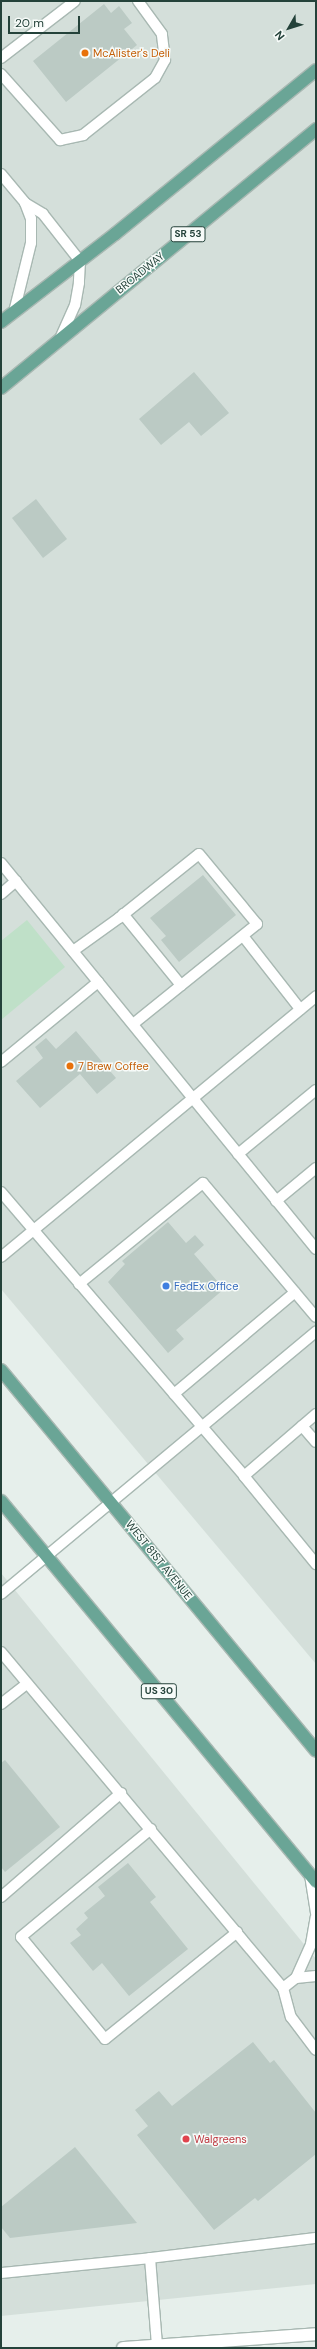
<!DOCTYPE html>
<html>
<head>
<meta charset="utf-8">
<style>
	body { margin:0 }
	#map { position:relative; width:317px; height:2349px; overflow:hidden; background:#e6efeb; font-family:"DM Sans",sans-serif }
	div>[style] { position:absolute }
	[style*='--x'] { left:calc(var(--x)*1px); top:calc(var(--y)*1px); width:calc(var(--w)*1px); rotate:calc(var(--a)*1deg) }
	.built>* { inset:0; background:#d4dfda }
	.green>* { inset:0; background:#bfe0c8 }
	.building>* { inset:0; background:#bbcac4 }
	.roads { filter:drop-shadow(1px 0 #a8b8b2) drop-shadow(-1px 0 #a8b8b2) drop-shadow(0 1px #a8b8b2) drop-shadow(0 -1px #a8b8b2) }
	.service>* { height:10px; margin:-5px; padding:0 5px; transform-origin:5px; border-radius:5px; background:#fff }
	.tertiary>* { height:12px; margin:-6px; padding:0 6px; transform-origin:6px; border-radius:6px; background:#fff }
	.primary>* { height:12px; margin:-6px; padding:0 6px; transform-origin:6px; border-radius:6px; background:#6aa596 }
	.dots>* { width:11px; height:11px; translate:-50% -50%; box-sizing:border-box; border:2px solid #f7fbf9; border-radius:50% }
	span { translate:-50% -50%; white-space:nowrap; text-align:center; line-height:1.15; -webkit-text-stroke:3px #f7fbf9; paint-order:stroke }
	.shield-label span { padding:1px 3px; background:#f7fbf9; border:1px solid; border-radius:3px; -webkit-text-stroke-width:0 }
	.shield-label { font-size:10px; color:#24423a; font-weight:700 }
	.food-label { font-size:11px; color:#c56008 }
	.left { translate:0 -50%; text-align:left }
	.street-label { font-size:11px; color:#24423a }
	.shop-label { font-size:11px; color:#366cbe }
	.health-label { font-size:11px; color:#be3a42 }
	.frame { position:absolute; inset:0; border:2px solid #24423a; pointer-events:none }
	.north { position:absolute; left:269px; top:8px; width:40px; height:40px; -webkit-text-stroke:3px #f7fbf9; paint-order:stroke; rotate:231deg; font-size:11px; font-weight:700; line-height:16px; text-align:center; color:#24423a }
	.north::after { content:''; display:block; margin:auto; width:14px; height:18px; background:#24423a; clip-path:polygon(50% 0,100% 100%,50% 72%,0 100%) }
	.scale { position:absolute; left:8px; top:16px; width:72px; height:18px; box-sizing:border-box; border:2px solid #24423a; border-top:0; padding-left:5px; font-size:12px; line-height:14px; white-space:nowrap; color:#24423a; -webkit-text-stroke:3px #f7fbf9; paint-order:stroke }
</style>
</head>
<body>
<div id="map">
	<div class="built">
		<i style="clip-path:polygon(1px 1px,316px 1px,316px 1664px,1px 1289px)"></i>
		<i style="clip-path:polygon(1px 1573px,316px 1959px,316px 2284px,1px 2316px)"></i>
	</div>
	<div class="green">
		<i style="clip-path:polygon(27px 920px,65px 967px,1px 1020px,1px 941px)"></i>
	</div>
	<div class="building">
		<i style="clip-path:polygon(104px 4px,111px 13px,119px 6px,132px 23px,124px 29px,137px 45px,66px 102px,33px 61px)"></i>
		<i style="clip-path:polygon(194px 372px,229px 413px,201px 436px,189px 422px,161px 445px,139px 419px)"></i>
		<i style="clip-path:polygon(36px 499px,67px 539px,43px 558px,12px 518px)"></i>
		<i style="clip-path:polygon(203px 875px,236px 915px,179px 962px,161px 940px,166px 936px,150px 918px)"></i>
		<i style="clip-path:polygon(76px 1031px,116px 1078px,97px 1094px,80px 1074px,40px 1108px,16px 1081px,43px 1058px,35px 1047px,46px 1038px,56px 1049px)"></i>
		<i style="clip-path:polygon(168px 1222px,186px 1243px,195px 1235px,204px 1245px,194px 1254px,224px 1289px,176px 1330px,184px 1339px,168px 1353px,108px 1282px,125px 1264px,122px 1261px)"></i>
		<i style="clip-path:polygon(5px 1760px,60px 1827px,5px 1872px,1px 1867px,1px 1763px)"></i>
		<i style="clip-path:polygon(128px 1863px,156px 1897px,150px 1902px,188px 1949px,129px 1996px,102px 1963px,93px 1971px,70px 1943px,81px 1935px,76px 1929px,88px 1918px,84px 1913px,105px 1896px,98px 1887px)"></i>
		<i style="clip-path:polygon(253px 2042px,270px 2063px,274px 2060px,316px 2113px,316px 2154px,258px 2201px,255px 2198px,214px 2230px,137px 2135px,148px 2126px,135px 2110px,159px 2091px,172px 2106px)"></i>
		<i style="clip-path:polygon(75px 2147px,137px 2223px,10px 2238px,1px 2227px,1px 2207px)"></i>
	</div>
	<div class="roads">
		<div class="service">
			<i style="--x:1;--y:58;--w:93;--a:-37.6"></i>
			<i style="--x:1;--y:74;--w:89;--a:48.2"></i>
			<i style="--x:60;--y:140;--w:24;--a:-12"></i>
			<i style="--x:83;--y:135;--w:92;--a:-38.4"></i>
			<i style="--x:155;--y:78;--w:21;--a:-61"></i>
			<i style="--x:165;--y:60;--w:26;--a:-97"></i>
			<i style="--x:162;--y:34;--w:41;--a:-126"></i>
			<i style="--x:1;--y:174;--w:38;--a:50"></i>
			<i style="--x:25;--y:203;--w:17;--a:69"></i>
			<i style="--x:31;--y:219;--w:24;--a:90"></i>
			<i style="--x:31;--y:243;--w:71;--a:103.8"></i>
			<i style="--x:25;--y:203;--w:21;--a:31"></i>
			<i style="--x:43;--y:214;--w:60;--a:51.8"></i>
			<i style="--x:80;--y:261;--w:22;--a:93"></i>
			<i style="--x:79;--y:283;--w:22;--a:100"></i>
			<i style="--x:75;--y:305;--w:37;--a:114"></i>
			<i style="--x:1;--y:863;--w:498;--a:50.8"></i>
			<i style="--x:1;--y:894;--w:20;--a:-41"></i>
			<i style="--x:123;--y:914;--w:92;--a:50.8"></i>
			<i style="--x:243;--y:936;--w:93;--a:52"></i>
			<i style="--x:73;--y:951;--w:57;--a:-35.7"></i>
			<i style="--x:119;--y:918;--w:102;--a:-38.7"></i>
			<i style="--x:199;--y:854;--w:91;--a:50.4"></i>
			<i style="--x:257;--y:924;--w:159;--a:141.1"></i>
			<i style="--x:1;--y:1062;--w:126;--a:-39.5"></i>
			<i style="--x:238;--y:1154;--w:101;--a:-39.4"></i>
			<i style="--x:1;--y:1192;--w:374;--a:49.4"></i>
			<i style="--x:244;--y:1476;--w:114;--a:50.7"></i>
			<i style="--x:276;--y:1201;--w:52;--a:-39.5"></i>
			<i style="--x:1;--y:1257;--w:409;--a:-39.6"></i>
			<i style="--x:79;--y:1284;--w:160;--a:-39.2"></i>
			<i style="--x:203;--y:1183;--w:175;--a:49.9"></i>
			<i style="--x:174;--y:1394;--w:158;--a:-40.1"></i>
			<i style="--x:302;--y:1426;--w:21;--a:49"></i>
			<i style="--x:244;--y:1476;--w:95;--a:-40.7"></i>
			<i style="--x:1;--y:1594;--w:410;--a:-39.8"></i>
			<i style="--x:1;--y:1652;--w:439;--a:50"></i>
			<i style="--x:283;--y:1988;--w:30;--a:75"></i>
			<i style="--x:291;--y:2017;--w:41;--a:52.9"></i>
			<i style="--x:1;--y:1704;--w:33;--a:-38"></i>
			<i style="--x:151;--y:1829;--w:169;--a:140.3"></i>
			<i style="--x:21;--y:1937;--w:132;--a:50.5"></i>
			<i style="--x:105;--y:2039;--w:170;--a:-39"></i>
			<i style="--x:310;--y:1875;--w:39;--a:81"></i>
			<i style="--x:1;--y:1897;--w:159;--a:-40.9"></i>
			<i style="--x:296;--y:1978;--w:37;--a:-66"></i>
			<i style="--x:311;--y:1944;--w:27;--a:-80"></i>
			<i style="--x:283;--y:1988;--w:16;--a:-38"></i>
			<i style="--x:296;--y:1978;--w:20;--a:-6"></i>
			<i style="--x:1;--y:2273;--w:150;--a:-5.7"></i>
			<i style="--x:157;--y:2345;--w:87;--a:-94.6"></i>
			<i style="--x:150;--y:2258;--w:167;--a:-6.9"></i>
		</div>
		<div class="tertiary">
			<i style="--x:123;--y:2348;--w:194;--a:-4.1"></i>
		</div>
		<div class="primary">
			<i style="--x:1;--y:322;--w:144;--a:-37.7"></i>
			<i style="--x:115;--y:234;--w:259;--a:-39.2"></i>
			<i style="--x:1;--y:388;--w:408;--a:-39.4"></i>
			<i style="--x:1;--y:1370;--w:494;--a:50.4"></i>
			<i style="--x:1;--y:1501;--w:494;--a:50.4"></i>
		</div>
	</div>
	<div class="dots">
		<i style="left:85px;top:53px;background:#e8710a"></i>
		<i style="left:70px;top:1066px;background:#e8710a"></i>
		<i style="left:166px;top:1286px;background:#3f7fe0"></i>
		<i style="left:186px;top:2139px;background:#e0444e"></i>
	</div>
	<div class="shield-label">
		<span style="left:188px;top:234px">SR 53</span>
		<span style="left:159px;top:1691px">US 30</span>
	</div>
	<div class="food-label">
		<span class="left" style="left:93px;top:53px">McAlister's Deli</span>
		<span class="left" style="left:78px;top:1066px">7 Brew Coffee</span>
	</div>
	<div class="street-label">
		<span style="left:140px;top:273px;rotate:-39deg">BROADWAY</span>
		<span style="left:159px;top:1560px;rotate:51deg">WEST 81ST AVENUE</span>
	</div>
	<div class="shop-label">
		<span class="left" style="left:174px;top:1286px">FedEx Office</span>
	</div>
	<div class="health-label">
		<span class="left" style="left:194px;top:2139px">Walgreens</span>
	</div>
	<div class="frame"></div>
	<div class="north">N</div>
	<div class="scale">20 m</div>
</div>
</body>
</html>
